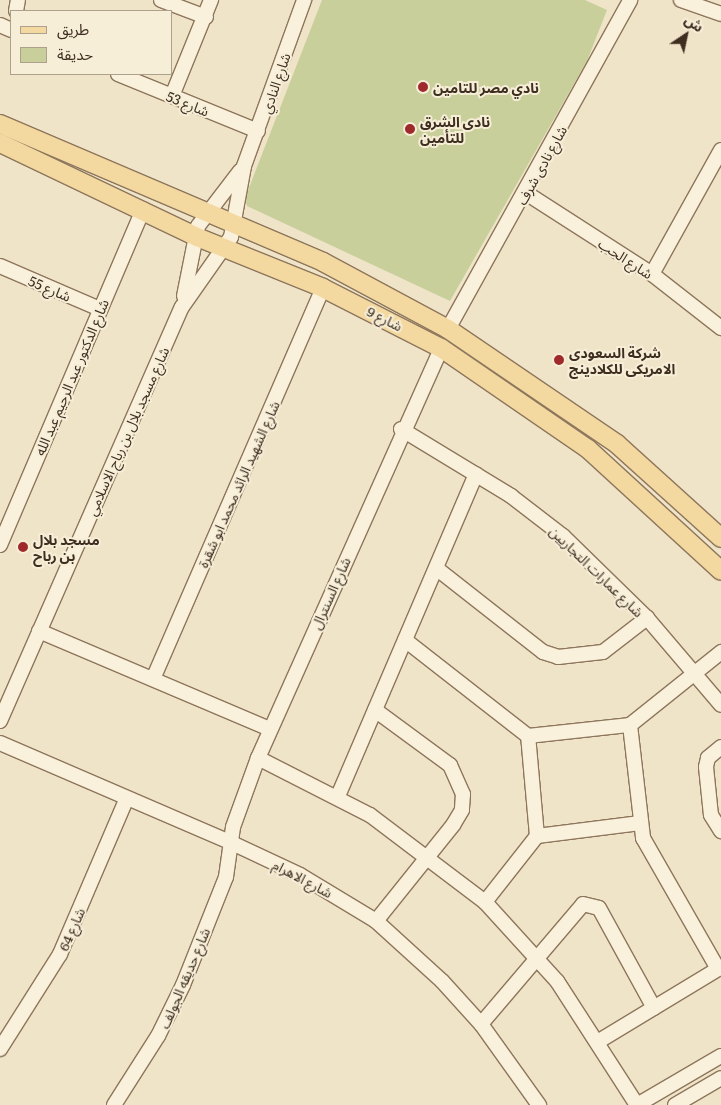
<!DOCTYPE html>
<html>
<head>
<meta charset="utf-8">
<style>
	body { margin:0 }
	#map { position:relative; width:721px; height:1105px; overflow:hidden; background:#f0e4c8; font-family:Literata,"Noto Sans Arabic",serif }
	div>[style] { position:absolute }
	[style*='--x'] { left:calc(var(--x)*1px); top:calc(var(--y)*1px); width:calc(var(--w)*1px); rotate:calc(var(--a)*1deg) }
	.green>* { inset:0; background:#c9cf9b }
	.roads { filter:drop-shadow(1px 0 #8d765c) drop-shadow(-1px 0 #8d765c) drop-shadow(0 1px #8d765c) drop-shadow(0 -1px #8d765c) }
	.minor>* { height:14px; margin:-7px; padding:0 7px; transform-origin:7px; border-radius:7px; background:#faf1dc }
	.major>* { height:18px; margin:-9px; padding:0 9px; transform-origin:9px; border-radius:9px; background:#f3d9a0 }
	.dots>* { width:14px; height:14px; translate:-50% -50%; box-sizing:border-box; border:2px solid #f7eed8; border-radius:50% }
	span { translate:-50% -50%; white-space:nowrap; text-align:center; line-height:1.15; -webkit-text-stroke:4px #f7eed8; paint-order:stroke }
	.street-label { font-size:14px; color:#3d2e20 }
	.poi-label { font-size:14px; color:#3d2e20; font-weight:700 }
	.left { translate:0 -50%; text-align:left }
	.legend { position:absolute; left:10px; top:10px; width:162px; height:65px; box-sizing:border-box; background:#f7eed8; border:1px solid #ada18e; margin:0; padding:6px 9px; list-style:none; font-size:15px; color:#3d2e20 }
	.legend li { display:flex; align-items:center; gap:10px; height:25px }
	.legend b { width:25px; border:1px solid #ada18e }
	.north { position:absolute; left:661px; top:10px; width:50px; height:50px; -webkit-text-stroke:4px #f7eed8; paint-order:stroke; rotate:34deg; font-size:14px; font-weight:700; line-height:20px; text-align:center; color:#3d2e20 }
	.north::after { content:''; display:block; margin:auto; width:18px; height:22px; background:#3d2e20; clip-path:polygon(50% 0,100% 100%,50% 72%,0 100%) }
</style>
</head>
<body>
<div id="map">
	<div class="green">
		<i style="clip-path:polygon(322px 0,585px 0,607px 10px,587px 61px,450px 301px,247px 206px,245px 198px)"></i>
	</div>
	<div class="roads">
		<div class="minor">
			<i style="--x:161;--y:0;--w:48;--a:20.7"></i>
			<i style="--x:681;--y:0;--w:42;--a:19.3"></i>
			<i style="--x:16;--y:11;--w:11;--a:-80"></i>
			<i style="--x:0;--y:25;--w:12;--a:24"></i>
			<i style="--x:118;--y:74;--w:151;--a:22.2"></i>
			<i style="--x:172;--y:96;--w:104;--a:-67.9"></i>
			<i style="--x:526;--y:193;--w:150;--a:32.7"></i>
			<i style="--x:652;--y:274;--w:88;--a:38"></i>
			<i style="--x:0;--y:266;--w:109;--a:23.3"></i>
			<i style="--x:652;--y:274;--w:142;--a:-60.9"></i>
			<i style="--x:184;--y:296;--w:71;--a:-78.7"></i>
			<i style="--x:198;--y:226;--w:69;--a:-52.6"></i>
			<i style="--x:448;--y:329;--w:376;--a:-61"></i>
			<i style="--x:401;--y:429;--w:129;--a:31.3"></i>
			<i style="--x:511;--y:496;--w:66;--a:37.6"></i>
			<i style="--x:563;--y:536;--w:117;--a:44.3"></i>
			<i style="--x:647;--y:618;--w:114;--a:49.6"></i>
			<i style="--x:0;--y:545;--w:365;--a:-66.9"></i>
			<i style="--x:436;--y:568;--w:136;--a:38.1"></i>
			<i style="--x:543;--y:652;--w:16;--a:18"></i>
			<i style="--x:558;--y:657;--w:45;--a:-6.3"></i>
			<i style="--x:603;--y:652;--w:56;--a:-37.7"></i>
			<i style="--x:39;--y:631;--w:251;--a:23"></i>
			<i style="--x:405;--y:640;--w:156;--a:38"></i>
			<i style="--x:528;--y:736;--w:103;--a:-6.2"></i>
			<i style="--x:630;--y:725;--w:117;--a:-38.7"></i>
			<i style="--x:153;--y:679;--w:426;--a:-66.5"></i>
			<i style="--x:375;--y:710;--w:93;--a:36.3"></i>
			<i style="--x:450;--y:765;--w:32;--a:66"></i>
			<i style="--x:463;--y:794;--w:16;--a:94"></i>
			<i style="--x:462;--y:810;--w:17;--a:121"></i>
			<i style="--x:453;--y:825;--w:123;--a:128.7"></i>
			<i style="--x:0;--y:721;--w:452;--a:-66.3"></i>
			<i style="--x:182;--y:307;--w:85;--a:-55"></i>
			<i style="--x:231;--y:237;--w:72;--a:-79.6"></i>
			<i style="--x:244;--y:166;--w:177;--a:-70.1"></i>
			<i style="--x:630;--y:725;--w:114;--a:83.4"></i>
			<i style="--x:643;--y:838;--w:151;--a:60.2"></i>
			<i style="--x:0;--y:743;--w:253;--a:23.3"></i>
			<i style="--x:232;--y:843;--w:75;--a:25.2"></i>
			<i style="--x:300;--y:875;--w:89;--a:31.2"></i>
			<i style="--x:376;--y:921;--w:89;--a:42.3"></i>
			<i style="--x:442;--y:981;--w:58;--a:47.8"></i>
			<i style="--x:481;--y:1024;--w:100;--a:54.4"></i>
			<i style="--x:721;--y:747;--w:17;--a:140"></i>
			<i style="--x:708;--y:758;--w:9;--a:103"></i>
			<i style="--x:706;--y:767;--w:48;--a:84.1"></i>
			<i style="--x:711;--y:815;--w:19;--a:58"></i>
			<i style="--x:258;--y:758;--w:126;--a:27"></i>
			<i style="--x:370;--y:815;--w:144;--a:37.1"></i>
			<i style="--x:485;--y:902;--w:107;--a:47.7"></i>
			<i style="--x:557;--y:981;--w:148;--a:57.2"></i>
			<i style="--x:338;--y:796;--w:350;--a:-66.8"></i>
			<i style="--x:537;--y:836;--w:104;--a:-7.2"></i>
			<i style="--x:485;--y:902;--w:84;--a:-51.8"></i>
			<i style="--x:537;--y:836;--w:100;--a:-95.1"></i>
			<i style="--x:481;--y:1024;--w:157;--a:-49.6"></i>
			<i style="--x:583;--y:904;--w:16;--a:14"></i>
			<i style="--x:599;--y:908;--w:114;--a:61.2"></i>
			<i style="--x:599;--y:1041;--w:143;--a:-31.2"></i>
			<i style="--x:0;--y:1049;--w:112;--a:-57.7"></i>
			<i style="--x:60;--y:954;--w:168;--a:-66.8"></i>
			<i style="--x:114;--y:1105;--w:82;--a:-57.5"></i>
			<i style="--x:158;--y:1036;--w:57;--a:-63.9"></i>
			<i style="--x:183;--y:985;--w:116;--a:-68.3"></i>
			<i style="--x:226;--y:877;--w:50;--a:-82"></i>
			<i style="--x:233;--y:827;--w:73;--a:-70.1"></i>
			<i style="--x:258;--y:758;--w:449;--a:-65.9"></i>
			<i style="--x:637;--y:1105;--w:97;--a:-30.3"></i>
			<i style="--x:675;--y:1105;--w:53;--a:-30.4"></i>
		</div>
		<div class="major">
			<i style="--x:0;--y:124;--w:351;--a:23.1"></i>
			<i style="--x:323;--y:262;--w:142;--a:28.2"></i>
			<i style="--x:448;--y:329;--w:204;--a:34.2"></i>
			<i style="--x:617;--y:444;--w:140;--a:42.1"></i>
			<i style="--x:0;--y:143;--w:218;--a:25.5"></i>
			<i style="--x:197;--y:237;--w:136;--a:22"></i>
			<i style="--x:323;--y:288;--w:132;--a:27"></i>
			<i style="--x:441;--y:348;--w:178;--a:34.5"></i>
			<i style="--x:588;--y:449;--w:180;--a:42.5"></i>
		</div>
	</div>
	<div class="dots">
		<i style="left:423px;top:87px;background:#9e2a2b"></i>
		<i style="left:410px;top:129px;background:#9e2a2b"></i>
		<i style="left:559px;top:360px;background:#9e2a2b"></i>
		<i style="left:23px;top:547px;background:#9e2a2b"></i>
	</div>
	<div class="street-label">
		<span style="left:275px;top:83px;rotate:-71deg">شارع النادي</span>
		<span style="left:188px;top:103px;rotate:22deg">شارع 53</span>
		<span style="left:541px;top:165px;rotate:-61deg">شارع نادى شرف</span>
		<span style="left:626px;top:258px;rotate:33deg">شارع الحب</span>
		<span style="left:50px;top:288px;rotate:23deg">شارع 55</span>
		<span style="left:385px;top:318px;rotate:27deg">شارع 9</span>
		<span style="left:71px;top:377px;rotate:-67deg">شارع الدكتور عبد الرحيم عبد الله</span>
		<span style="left:127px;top:431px;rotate:-66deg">شارع مسجد بلال بن رباح الاسلامي</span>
		<span style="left:238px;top:484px;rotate:-66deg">شارع الشهيد الرائد محمد ابو شقرة</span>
		<span style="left:597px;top:571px;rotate:44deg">شارع عمارات التجاريين</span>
		<span style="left:330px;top:593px;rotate:-66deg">شارع السنترال</span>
		<span style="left:303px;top:878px;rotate:28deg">شارع الاهرام</span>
		<span style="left:71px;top:929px;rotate:-66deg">شارع 64</span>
		<span style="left:184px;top:978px;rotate:-67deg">شارع حديقه الجولف</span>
	</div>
	<div class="poi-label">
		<span class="left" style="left:433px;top:87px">نادي مصر للتامين</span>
		<span class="left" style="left:420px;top:129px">نادى الشرق<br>للتأمين</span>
		<span class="left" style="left:569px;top:360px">شركة السعودى<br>الامريكى للكلادينج</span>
		<span class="left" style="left:33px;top:547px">مسجد بلال<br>بن رباح</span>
	</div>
	<ul class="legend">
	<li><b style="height:6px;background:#f3d9a0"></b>طريق</li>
	<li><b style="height:14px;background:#c9cf9b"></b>حديقة</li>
	</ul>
	<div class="north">ش</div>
</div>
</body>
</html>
